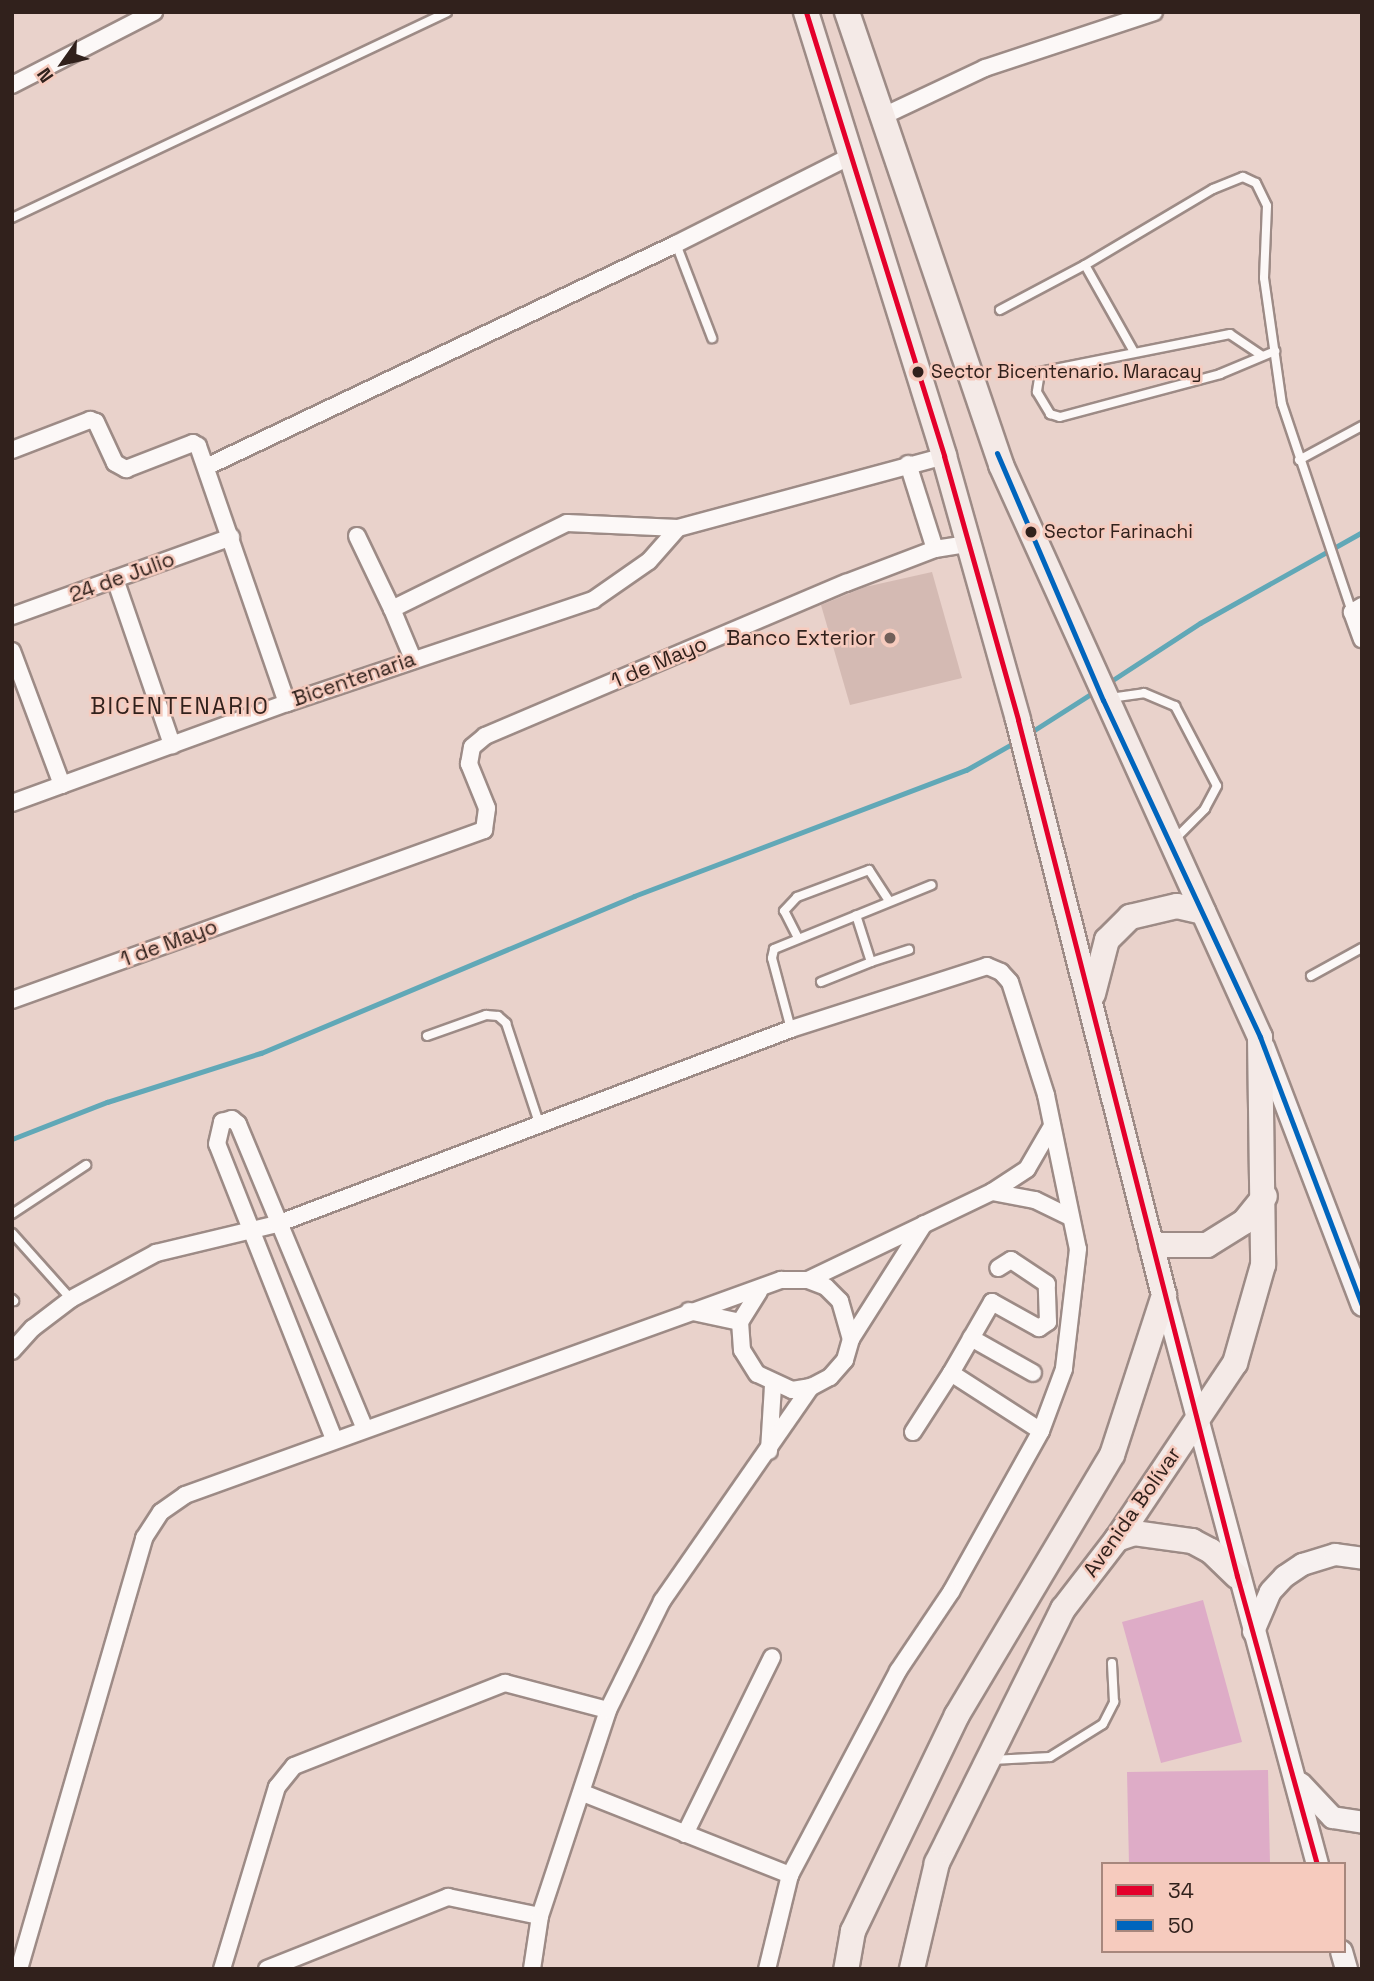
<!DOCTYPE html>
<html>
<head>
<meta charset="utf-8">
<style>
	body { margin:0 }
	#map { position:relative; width:1374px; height:1981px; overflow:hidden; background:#e9d2cb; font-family:"Space Grotesk",sans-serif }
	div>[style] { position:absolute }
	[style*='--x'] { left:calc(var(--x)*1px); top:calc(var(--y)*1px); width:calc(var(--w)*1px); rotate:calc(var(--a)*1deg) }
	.green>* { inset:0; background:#deacc7 }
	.stream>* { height:5px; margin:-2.5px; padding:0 2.5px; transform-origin:2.5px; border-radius:2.5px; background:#61a8b7 }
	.building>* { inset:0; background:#d4bab3 }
	.roads { filter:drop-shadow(2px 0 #9d8b86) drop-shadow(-2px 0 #9d8b86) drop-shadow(0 2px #9d8b86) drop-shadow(0 -2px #9d8b86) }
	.lane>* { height:8px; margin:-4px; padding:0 4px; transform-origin:4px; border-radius:4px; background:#fcf8f7 }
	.street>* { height:16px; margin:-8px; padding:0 8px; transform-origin:8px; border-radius:8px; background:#fcf8f7 }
	.secondary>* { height:21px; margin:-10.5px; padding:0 10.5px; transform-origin:10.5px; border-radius:10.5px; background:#f7f1f0 }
	.primary>* { height:24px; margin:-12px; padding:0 12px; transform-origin:12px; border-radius:12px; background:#f4eae7 }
	.bus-1>* { height:5px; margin:-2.5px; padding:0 2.5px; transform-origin:2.5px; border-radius:2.5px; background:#e4002b }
	.bus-2>* { height:5px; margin:-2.5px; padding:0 2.5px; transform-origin:2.5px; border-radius:2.5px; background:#0065bd }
	.dots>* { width:19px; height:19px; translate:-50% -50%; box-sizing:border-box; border:4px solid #f6cbbe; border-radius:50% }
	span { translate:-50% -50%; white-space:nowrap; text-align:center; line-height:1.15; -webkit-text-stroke:5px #f6cbbe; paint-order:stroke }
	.bus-label { font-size:19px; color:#31211c }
	.left { translate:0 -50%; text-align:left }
	.street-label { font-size:21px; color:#31211c }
	.poi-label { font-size:21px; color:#31211c }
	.right { translate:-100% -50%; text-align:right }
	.neighbourhood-label { font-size:23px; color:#31211c; letter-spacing:2px }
	.frame { position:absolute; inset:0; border:14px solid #31211c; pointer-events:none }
	.legend { position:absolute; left:1101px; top:1862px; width:245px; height:91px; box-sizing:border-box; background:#f6cbbe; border:2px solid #a7877d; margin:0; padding:9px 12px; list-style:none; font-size:21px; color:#31211c }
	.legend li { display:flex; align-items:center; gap:14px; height:35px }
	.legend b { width:35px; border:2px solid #a7877d }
	.north { position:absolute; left:28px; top:28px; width:70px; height:70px; -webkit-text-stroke:5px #f6cbbe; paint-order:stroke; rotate:236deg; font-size:19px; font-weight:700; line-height:28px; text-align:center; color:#31211c }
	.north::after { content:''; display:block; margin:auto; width:24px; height:32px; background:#31211c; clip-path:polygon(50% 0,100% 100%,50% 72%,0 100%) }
</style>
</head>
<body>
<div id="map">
	<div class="green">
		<i style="clip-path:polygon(1203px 1600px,1242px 1742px,1161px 1763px,1122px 1622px)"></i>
		<i style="clip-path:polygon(1268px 1770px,1270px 1864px,1129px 1864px,1127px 1772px)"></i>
	</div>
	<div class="stream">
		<i style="--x:1108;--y:683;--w:110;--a:-33.1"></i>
		<i style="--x:1200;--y:623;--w:186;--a:-29.3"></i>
		<i style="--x:1028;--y:734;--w:82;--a:-32.5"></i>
		<i style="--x:12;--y:1139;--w:102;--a:-21.3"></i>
		<i style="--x:107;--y:1102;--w:162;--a:-17.7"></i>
		<i style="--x:261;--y:1053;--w:405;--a:-22.8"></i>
		<i style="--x:634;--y:896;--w:355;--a:-20.8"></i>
		<i style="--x:966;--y:770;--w:59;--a:-29.6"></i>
	</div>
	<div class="building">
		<i style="clip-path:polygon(932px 572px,962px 678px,850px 705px,821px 605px,865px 587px)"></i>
	</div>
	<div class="roads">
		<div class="lane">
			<i style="--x:12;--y:218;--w:481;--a:-25.3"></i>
			<i style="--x:676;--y:244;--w:101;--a:69"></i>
			<i style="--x:1085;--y:265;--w:149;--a:-30.7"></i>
			<i style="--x:1213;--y:189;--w:32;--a:-22"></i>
			<i style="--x:1243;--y:177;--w:14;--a:25"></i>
			<i style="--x:1256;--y:183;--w:25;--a:64"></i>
			<i style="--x:1267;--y:206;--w:72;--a:92.4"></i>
			<i style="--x:1264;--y:278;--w:127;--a:81.9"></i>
			<i style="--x:1282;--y:404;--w:219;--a:71.4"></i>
			<i style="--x:1000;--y:310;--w:96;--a:-27.9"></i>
			<i style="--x:1085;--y:265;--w:100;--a:60.6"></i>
			<i style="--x:1261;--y:355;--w:37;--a:-146"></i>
			<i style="--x:1230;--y:334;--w:194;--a:168.7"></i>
			<i style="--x:1040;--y:372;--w:20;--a:99"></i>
			<i style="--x:1037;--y:392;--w:26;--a:59"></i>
			<i style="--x:1050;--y:414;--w:10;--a:17"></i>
			<i style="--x:1060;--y:417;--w:166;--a:-15"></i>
			<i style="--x:1220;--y:374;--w:60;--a:-22.7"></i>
			<i style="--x:1299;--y:460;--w:72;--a:-28.4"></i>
			<i style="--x:1110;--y:698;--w:34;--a:-8"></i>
			<i style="--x:1144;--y:693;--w:34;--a:23"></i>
			<i style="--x:1175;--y:706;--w:90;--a:62.3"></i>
			<i style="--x:1217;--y:786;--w:26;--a:118"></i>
			<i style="--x:1205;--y:809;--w:44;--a:135"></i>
			<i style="--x:797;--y:936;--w:28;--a:-117"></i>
			<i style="--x:784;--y:911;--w:19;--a:-47"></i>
			<i style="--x:797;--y:897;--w:77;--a:-20.6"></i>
			<i style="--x:869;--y:870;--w:37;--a:57"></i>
			<i style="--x:871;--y:962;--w:40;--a:-18"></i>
			<i style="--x:1311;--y:976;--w:58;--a:-28.8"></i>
			<i style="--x:821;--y:982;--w:54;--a:-21.8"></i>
			<i style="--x:871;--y:962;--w:49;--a:-107.7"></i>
			<i style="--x:791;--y:1029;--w:73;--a:-105"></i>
			<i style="--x:772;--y:958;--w:9;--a:-77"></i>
			<i style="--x:774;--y:949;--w:170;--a:-22.1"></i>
			<i style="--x:427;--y:1036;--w:63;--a:-19.6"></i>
			<i style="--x:486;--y:1015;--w:12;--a:5"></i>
			<i style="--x:498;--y:1016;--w:11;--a:41"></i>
			<i style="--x:506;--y:1023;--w:105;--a:71.7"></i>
			<i style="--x:12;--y:1214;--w:89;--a:-33.5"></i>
			<i style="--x:12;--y:1233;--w:89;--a:48.2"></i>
			<i style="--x:12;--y:1299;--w:3;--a:45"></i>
			<i style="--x:992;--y:1760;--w:58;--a:-3"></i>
			<i style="--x:1050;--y:1757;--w:62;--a:-31.9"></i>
			<i style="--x:1103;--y:1724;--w:25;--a:-63"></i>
			<i style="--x:1114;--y:1702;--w:39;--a:-93"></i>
		</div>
		<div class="street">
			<i style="--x:12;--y:85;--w:160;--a:-27.2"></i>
			<i style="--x:881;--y:117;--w:115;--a:-25.2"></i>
			<i style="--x:985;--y:68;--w:178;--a:-18.3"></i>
			<i style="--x:12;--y:450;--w:84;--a:-21"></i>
			<i style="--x:90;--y:420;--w:6;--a:18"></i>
			<i style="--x:96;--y:422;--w:45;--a:65.1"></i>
			<i style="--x:115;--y:463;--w:13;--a:29"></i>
			<i style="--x:126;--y:469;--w:72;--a:-21.2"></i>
			<i style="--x:193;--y:443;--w:6;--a:31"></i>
			<i style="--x:198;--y:446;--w:272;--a:70.9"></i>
			<i style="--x:908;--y:464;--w:89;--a:72.4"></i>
			<i style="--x:206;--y:467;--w:520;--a:-25.38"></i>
			<i style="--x:676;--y:244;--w:198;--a:-26.7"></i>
			<i style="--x:357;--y:536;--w:81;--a:64.4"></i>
			<i style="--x:115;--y:579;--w:176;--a:71"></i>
			<i style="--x:1362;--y:606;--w:12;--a:149"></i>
			<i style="--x:1352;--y:612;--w:29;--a:70"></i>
			<i style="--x:12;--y:616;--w:233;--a:-19.8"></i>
			<i style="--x:12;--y:651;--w:143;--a:69.5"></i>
			<i style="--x:413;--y:659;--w:54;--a:-112.8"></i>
			<i style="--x:392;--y:609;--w:195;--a:-26.2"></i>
			<i style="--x:567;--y:523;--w:111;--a:2.6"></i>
			<i style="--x:678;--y:528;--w:276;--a:-15.1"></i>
			<i style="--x:12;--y:803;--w:293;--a:-20"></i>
			<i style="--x:287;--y:703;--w:323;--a:-18.6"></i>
			<i style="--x:593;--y:600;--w:68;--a:-34.9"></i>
			<i style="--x:649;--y:561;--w:44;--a:-48.7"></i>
			<i style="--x:12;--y:1000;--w:502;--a:-19.81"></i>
			<i style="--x:484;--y:830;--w:22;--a:-82"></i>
			<i style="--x:487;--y:808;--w:48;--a:-112.2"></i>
			<i style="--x:469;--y:764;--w:17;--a:-80"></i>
			<i style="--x:472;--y:747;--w:17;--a:-40"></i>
			<i style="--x:485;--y:736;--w:392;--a:-23"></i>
			<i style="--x:846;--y:583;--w:95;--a:-20.9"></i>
			<i style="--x:935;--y:549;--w:33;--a:-9"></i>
			<i style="--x:992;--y:1192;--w:42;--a:-33.3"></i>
			<i style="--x:1027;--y:1169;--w:50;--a:-59.8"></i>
			<i style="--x:808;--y:1280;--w:204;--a:-25.6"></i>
			<i style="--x:992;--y:1192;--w:44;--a:10.5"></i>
			<i style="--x:1035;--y:1200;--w:39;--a:26"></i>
			<i style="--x:689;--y:1311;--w:52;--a:12.2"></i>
			<i style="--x:971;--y:1338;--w:71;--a:29.4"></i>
			<i style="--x:851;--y:1339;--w:136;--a:-57.6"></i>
			<i style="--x:12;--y:1351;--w:31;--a:-48"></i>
			<i style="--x:33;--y:1328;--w:48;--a:-37.3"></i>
			<i style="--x:71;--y:1299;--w:97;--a:-28.4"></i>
			<i style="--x:156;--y:1253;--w:124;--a:-13.5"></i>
			<i style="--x:277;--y:1224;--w:550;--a:-20.78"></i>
			<i style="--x:791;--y:1029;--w:206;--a:-17.8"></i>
			<i style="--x:987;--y:966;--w:15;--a:23"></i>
			<i style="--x:1001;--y:972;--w:13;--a:48"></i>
			<i style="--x:1010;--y:982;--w:119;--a:72.3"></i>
			<i style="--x:1046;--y:1095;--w:157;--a:78.3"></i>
			<i style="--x:1078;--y:1249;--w:121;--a:96.7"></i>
			<i style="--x:1064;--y:1369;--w:66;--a:110.4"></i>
			<i style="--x:1041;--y:1431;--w:184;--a:119.2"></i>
			<i style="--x:951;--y:1592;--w:95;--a:123.9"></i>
			<i style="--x:898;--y:1671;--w:231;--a:117.9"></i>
			<i style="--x:790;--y:1875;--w:97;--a:103.7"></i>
			<i style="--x:951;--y:1373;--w:82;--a:-60"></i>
			<i style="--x:992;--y:1302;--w:54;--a:29"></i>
			<i style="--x:1039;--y:1328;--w:11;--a:-34"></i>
			<i style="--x:1048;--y:1322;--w:38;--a:-92"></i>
			<i style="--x:1047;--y:1284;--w:43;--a:-146.3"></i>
			<i style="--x:1011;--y:1260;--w:15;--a:148"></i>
			<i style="--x:913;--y:1432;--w:70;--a:-57.2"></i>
			<i style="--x:951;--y:1373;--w:107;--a:32.8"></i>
			<i style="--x:334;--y:1439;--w:317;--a:-111.6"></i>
			<i style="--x:217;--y:1144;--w:23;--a:-77"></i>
			<i style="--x:222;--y:1122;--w:10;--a:-17"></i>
			<i style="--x:232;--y:1119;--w:8;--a:40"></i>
			<i style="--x:238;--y:1124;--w:330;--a:67.4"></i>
			<i style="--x:769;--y:1451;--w:66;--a:-86.5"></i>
			<i style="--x:583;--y:1793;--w:223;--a:21.6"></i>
			<i style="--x:685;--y:1834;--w:197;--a:-63.8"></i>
			<i style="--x:19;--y:1969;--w:449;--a:-73.8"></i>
			<i style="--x:144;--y:1538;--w:31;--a:-57"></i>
			<i style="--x:161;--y:1512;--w:29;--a:-35"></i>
			<i style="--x:185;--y:1495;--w:634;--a:-19.84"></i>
			<i style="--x:781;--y:1280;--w:27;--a:0"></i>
			<i style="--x:808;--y:1280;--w:19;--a:21"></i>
			<i style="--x:826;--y:1287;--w:20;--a:45"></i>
			<i style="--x:840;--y:1301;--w:40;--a:74"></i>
			<i style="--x:851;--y:1339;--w:22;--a:106"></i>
			<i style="--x:845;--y:1360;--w:23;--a:131"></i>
			<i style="--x:830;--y:1377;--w:21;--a:152"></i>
			<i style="--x:811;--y:1387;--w:19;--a:171"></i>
			<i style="--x:792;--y:1390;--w:38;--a:-155"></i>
			<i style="--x:757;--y:1374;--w:28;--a:-122"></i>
			<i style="--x:742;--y:1350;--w:28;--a:-94"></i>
			<i style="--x:740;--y:1322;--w:36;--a:-58"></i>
			<i style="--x:222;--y:1969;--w:190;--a:-73.2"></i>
			<i style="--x:277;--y:1787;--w:27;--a:-51"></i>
			<i style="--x:294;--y:1766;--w:227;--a:-21.5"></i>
			<i style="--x:505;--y:1683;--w:106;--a:14.7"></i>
			<i style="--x:267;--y:1969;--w:195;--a:-21.7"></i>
			<i style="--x:448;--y:1897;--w:94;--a:11.7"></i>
			<i style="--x:532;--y:1969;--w:54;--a:-81.4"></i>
			<i style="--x:540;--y:1916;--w:217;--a:-71.7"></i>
			<i style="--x:608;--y:1710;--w:122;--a:-63.6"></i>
			<i style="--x:662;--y:1601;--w:261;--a:-55.2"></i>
		</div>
		<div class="secondary">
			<i style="--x:1263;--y:1046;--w:277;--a:69.1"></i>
			<i style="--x:1164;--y:1295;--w:589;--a:74.95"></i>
			<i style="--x:1253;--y:1631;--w:43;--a:-67"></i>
			<i style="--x:1270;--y:1591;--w:21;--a:-47"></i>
			<i style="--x:1284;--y:1576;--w:22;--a:-34"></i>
			<i style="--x:1302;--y:1564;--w:34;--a:-17"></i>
			<i style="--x:1335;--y:1554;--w:27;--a:8"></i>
			<i style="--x:1300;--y:1783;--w:47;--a:46.7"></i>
			<i style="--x:1332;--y:1817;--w:30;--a:9"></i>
			<i style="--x:1341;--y:1951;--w:19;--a:74"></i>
		</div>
		<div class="primary">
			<i style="--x:806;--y:12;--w:465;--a:72.7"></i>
			<i style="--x:944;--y:456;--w:274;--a:74.3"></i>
			<i style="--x:1018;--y:720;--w:593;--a:75.75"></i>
			<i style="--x:1164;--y:1295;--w:168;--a:108"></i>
			<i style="--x:1112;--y:1455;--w:303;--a:120.8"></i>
			<i style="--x:957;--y:1715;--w:240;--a:115.7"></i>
			<i style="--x:853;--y:1931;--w:39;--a:100"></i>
			<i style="--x:847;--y:12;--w:478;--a:71.2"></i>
			<i style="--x:1001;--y:465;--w:628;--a:65.64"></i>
			<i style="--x:1260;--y:1037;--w:228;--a:89.2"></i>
			<i style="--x:1263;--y:1265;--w:102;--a:105.9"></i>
			<i style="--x:1235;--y:1363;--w:212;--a:123.8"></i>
			<i style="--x:1117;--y:1539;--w:88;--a:127.6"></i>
			<i style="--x:1063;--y:1609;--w:284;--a:116.4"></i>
			<i style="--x:937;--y:1863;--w:109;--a:103.3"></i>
			<i style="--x:1093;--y:994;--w:56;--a:-75.5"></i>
			<i style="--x:1107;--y:940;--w:33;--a:-45"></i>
			<i style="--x:1130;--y:917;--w:48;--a:-13.2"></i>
			<i style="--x:1177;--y:906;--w:27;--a:13"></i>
			<i style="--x:1151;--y:1245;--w:56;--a:0"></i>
			<i style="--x:1207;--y:1245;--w:44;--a:-31.9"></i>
			<i style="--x:1244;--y:1222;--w:33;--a:-51"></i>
			<i style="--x:1117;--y:1539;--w:18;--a:-19"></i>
			<i style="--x:1134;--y:1533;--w:59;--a:7.9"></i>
			<i style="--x:1192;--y:1541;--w:21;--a:28"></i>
			<i style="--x:1211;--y:1551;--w:36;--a:44"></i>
		</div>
	</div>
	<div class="bus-1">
		<i style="--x:806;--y:12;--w:465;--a:72.7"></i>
		<i style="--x:944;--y:456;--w:274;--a:74.3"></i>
		<i style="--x:1018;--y:720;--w:884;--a:75.65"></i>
		<i style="--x:1237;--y:1576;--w:299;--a:74.5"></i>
	</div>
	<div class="bus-2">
		<i style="--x:997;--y:453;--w:269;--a:66.8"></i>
		<i style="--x:1103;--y:700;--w:372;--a:65"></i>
		<i style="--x:1260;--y:1037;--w:287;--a:69.2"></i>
	</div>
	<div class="dots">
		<i style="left:918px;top:372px;background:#31211c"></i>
		<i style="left:1031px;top:532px;background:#31211c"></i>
		<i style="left:890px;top:638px;background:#715f59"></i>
	</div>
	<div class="bus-label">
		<span class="left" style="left:931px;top:372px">Sector Bicentenario. Maracay</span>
		<span class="left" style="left:1044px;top:532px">Sector Farinachi</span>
	</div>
	<div class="street-label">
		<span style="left:122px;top:577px;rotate:-20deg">24 de Julio</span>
		<span style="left:659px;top:662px;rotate:-23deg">1 de Mayo</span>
		<span style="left:354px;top:679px;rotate:-19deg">Bicentenaria</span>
		<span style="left:169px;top:943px;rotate:-20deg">1 de Mayo</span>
		<span style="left:1132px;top:1512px;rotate:-55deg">Avenida Bolívar</span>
	</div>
	<div class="poi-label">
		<span class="right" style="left:876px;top:638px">Banco Exterior</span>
	</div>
	<div class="neighbourhood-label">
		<span style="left:180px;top:706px">BICENTENARIO</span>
	</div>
	<div class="frame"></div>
	<ul class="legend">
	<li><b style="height:9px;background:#e4002b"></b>34</li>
	<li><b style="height:9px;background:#0065bd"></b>50</li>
	</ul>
	<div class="north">N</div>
</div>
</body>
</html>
